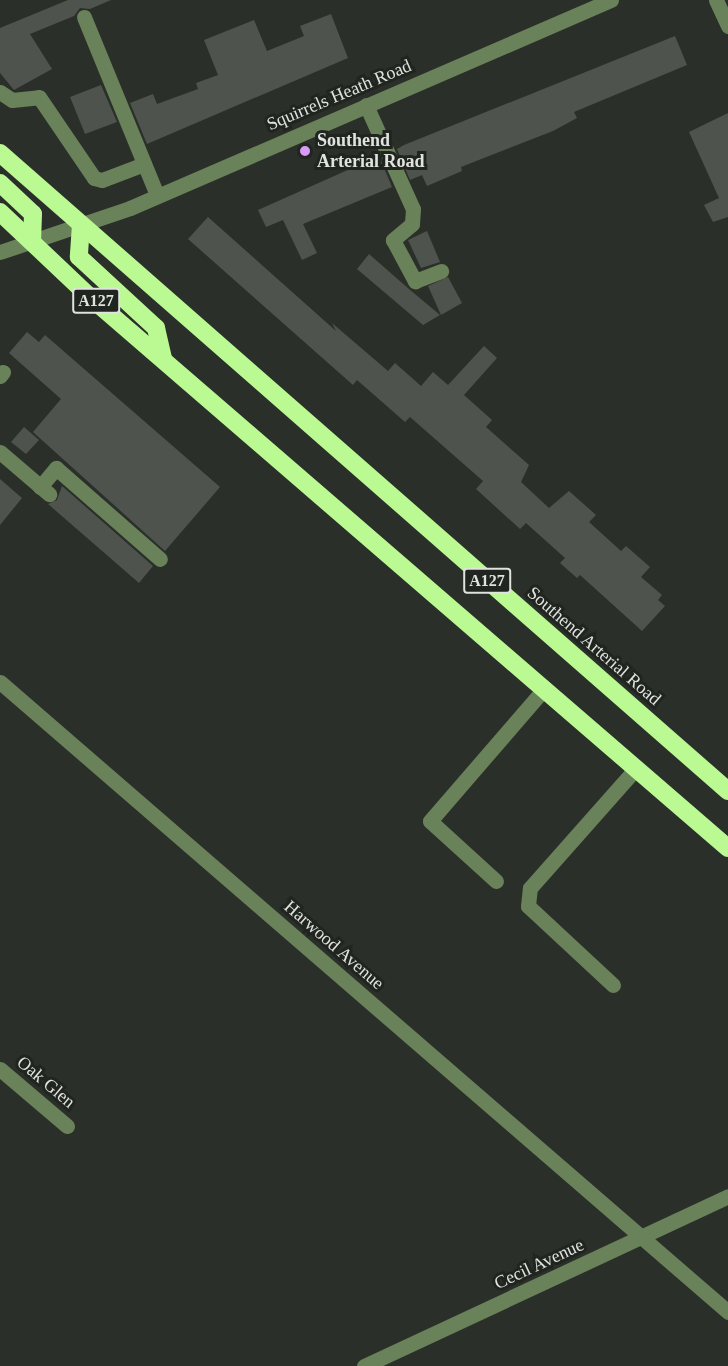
<!DOCTYPE html>
<html>
<head>
<meta charset="utf-8">
<style>
	body { margin:0 }
	#map { position:relative; width:728px; height:1366px; overflow:hidden; background:#2b2f29; font-family:Georgia,serif }
	div>[style] { position:absolute }
	[style*='--x'] { left:calc(var(--x)*1px); top:calc(var(--y)*1px); width:calc(var(--w)*1px); rotate:calc(var(--a)*1deg) }
	.building>* { inset:0; background:#4f534d }
	.minor>* { height:15px; margin:-7.5px; padding:0 7.5px; transform-origin:7.5px; border-radius:7.5px; background:#69825a }
	.highway>* { height:18px; margin:-9px; padding:0 9px; transform-origin:9px; border-radius:9px; background:#bbfa93 }
	.dots>* { width:16px; height:16px; translate:-50% -50%; box-sizing:border-box; border:3px solid #21251f; border-radius:50% }
	span { translate:-50% -50%; white-space:nowrap; text-align:center; line-height:1.15; -webkit-text-stroke:6px #21251f; paint-order:stroke }
	.shield-label span { padding:2px 4px; background:#21251f; border:2px solid; border-radius:4px; -webkit-text-stroke-width:0 }
	.shield-label { font-size:16px; color:#e0e3df; font-weight:700 }
	.street-label { font-size:18px; color:#e0e3df }
	.poi-label { font-size:18px; color:#e0e3df; font-weight:700 }
	.left { translate:0 -50%; text-align:left }
</style>
</head>
<body>
<div id="map">
	<div class="building">
		<i style="clip-path:polygon(68px 0,111px 0,90px 9px,80px 8px,74px 16px,30px 34px,52px 69px,14px 90px,0 73px,0 28px)"></i>
		<i style="clip-path:polygon(331px 14px,348px 58px,147px 144px,130px 103px,153px 94px,157px 104px,198px 89px,196px 83px,218px 75px,204px 40px,254px 20px,267px 51px,304px 36px,300px 26px)"></i>
		<i style="clip-path:polygon(675px 36px,687px 65px,574px 112px,577px 118px,553px 131px,461px 167px,462px 171px,427px 186px,422px 175px,410px 180px,397px 149px,404px 145px)"></i>
		<i style="clip-path:polygon(101px 85px,117px 122px,85px 134px,70px 97px)"></i>
		<i style="clip-path:polygon(728px 113px,728px 217px,713px 222px,704px 205px,719px 198px,689px 132px)"></i>
		<i style="clip-path:polygon(379px 156px,392px 187px,303px 224px,317px 253px,302px 260px,283px 220px,266px 227px,258px 210px)"></i>
		<i style="clip-path:polygon(208px 217px,336px 331px,332px 323px,388px 371px,395px 363px,421px 386px,433px 372px,448px 385px,484px 346px,497px 358px,464px 395px,492px 420px,486px 427px,529px 465px,521px 482px,549px 508px,569px 491px,596px 515px,589px 522px,621px 551px,626px 546px,650px 567px,641px 577px,662px 595px,658px 600px,665px 606px,642px 631px,580px 575px,577px 578px,560px 563px,565px 558px,526px 523px,520px 529px,476px 489px,483px 481px,410px 417px,405px 422px,357px 380px,353px 385px,188px 239px)"></i>
		<i style="clip-path:polygon(427px 231px,440px 262px,421px 268px,408px 240px)"></i>
		<i style="clip-path:polygon(369px 254px,409px 289px,440px 315px,423px 325px,357px 269px)"></i>
		<i style="clip-path:polygon(448px 277px,462px 303px,441px 315px,428px 286px)"></i>
		<i style="clip-path:polygon(27px 332px,39px 342px,45px 335px,220px 487px,165px 551px,33px 432px,61px 399px,9px 353px)"></i>
		<i style="clip-path:polygon(24px 427px,39px 440px,26px 454px,11px 442px)"></i>
		<i style="clip-path:polygon(0 479px,22px 498px,0 525px)"></i>
		<i style="clip-path:polygon(62px 486px,153px 566px,139px 583px,48px 504px,57px 500px)"></i>
	</div>
	<div class="minor">
		<i style="--x:716;--y:0;--w:29;--a:65"></i>
		<i style="--x:84;--y:17;--w:192;--a:67.7"></i>
		<i style="--x:0;--y:92;--w:14;--a:34"></i>
		<i style="--x:12;--y:100;--w:27;--a:-6"></i>
		<i style="--x:39;--y:97;--w:98;--a:55.8"></i>
		<i style="--x:94;--y:178;--w:8;--a:14"></i>
		<i style="--x:102;--y:180;--w:45;--a:-20.9"></i>
		<i style="--x:366;--y:105;--w:114;--a:65.7"></i>
		<i style="--x:413;--y:209;--w:15;--a:94"></i>
		<i style="--x:412;--y:224;--w:25;--a:140"></i>
		<i style="--x:393;--y:240;--w:47;--a:61.8"></i>
		<i style="--x:415;--y:281;--w:28;--a:-21"></i>
		<i style="--x:0;--y:252;--w:137;--a:-18.7"></i>
		<i style="--x:130;--y:208;--w:524;--a:-23.39"></i>
		<i style="--x:0;--y:376;--w:5;--a:-53"></i>
		<i style="--x:0;--y:452;--w:65;--a:40.6"></i>
		<i style="--x:40;--y:487;--w:25;--a:-50"></i>
		<i style="--x:56;--y:468;--w:138;--a:41.2"></i>
		<i style="--x:0;--y:682;--w:963;--a:40.87"></i>
		<i style="--x:496;--y:881;--w:89;--a:-137.7"></i>
		<i style="--x:430;--y:821;--w:174;--a:-49.2"></i>
		<i style="--x:613;--y:985;--w:116;--a:-137.1"></i>
		<i style="--x:528;--y:906;--w:18;--a:-84"></i>
		<i style="--x:530;--y:888;--w:160;--a:-48.5"></i>
		<i style="--x:0;--y:1069;--w:88;--a:40.4"></i>
		<i style="--x:364;--y:1366;--w:402;--a:-25"></i>
	</div>
	<div class="highway">
		<i style="--x:0;--y:153;--w:968;--a:41.23"></i>
		<i style="--x:0;--y:183;--w:45;--a:43.2"></i>
		<i style="--x:33;--y:214;--w:27;--a:92"></i>
		<i style="--x:0;--y:212;--w:124;--a:43.4"></i>
		<i style="--x:90;--y:297;--w:843;--a:40.82"></i>
		<i style="--x:81;--y:225;--w:32;--a:94"></i>
		<i style="--x:79;--y:257;--w:105;--a:42.7"></i>
		<i style="--x:156;--y:328;--w:31;--a:77"></i>
	</div>
	<div class="dots">
		<i style="left:305px;top:151px;background:#d99af7"></i>
	</div>
	<div class="shield-label">
		<span style="left:96px;top:301px">A127</span>
		<span style="left:487px;top:581px">A127</span>
	</div>
	<div class="street-label">
		<span style="left:339px;top:95px;rotate:-23deg">Squirrels Heath Road</span>
		<span style="left:594px;top:646px;rotate:41deg">Southend Arterial Road</span>
		<span style="left:334px;top:945px;rotate:41deg">Harwood Avenue</span>
		<span style="left:46px;top:1082px;rotate:40deg">Oak Glen</span>
		<span style="left:539px;top:1264px;rotate:-25deg">Cecil Avenue</span>
	</div>
	<div class="poi-label">
		<span class="left" style="left:317px;top:151px">Southend<br>Arterial Road</span>
	</div>
</div>
</body>
</html>
